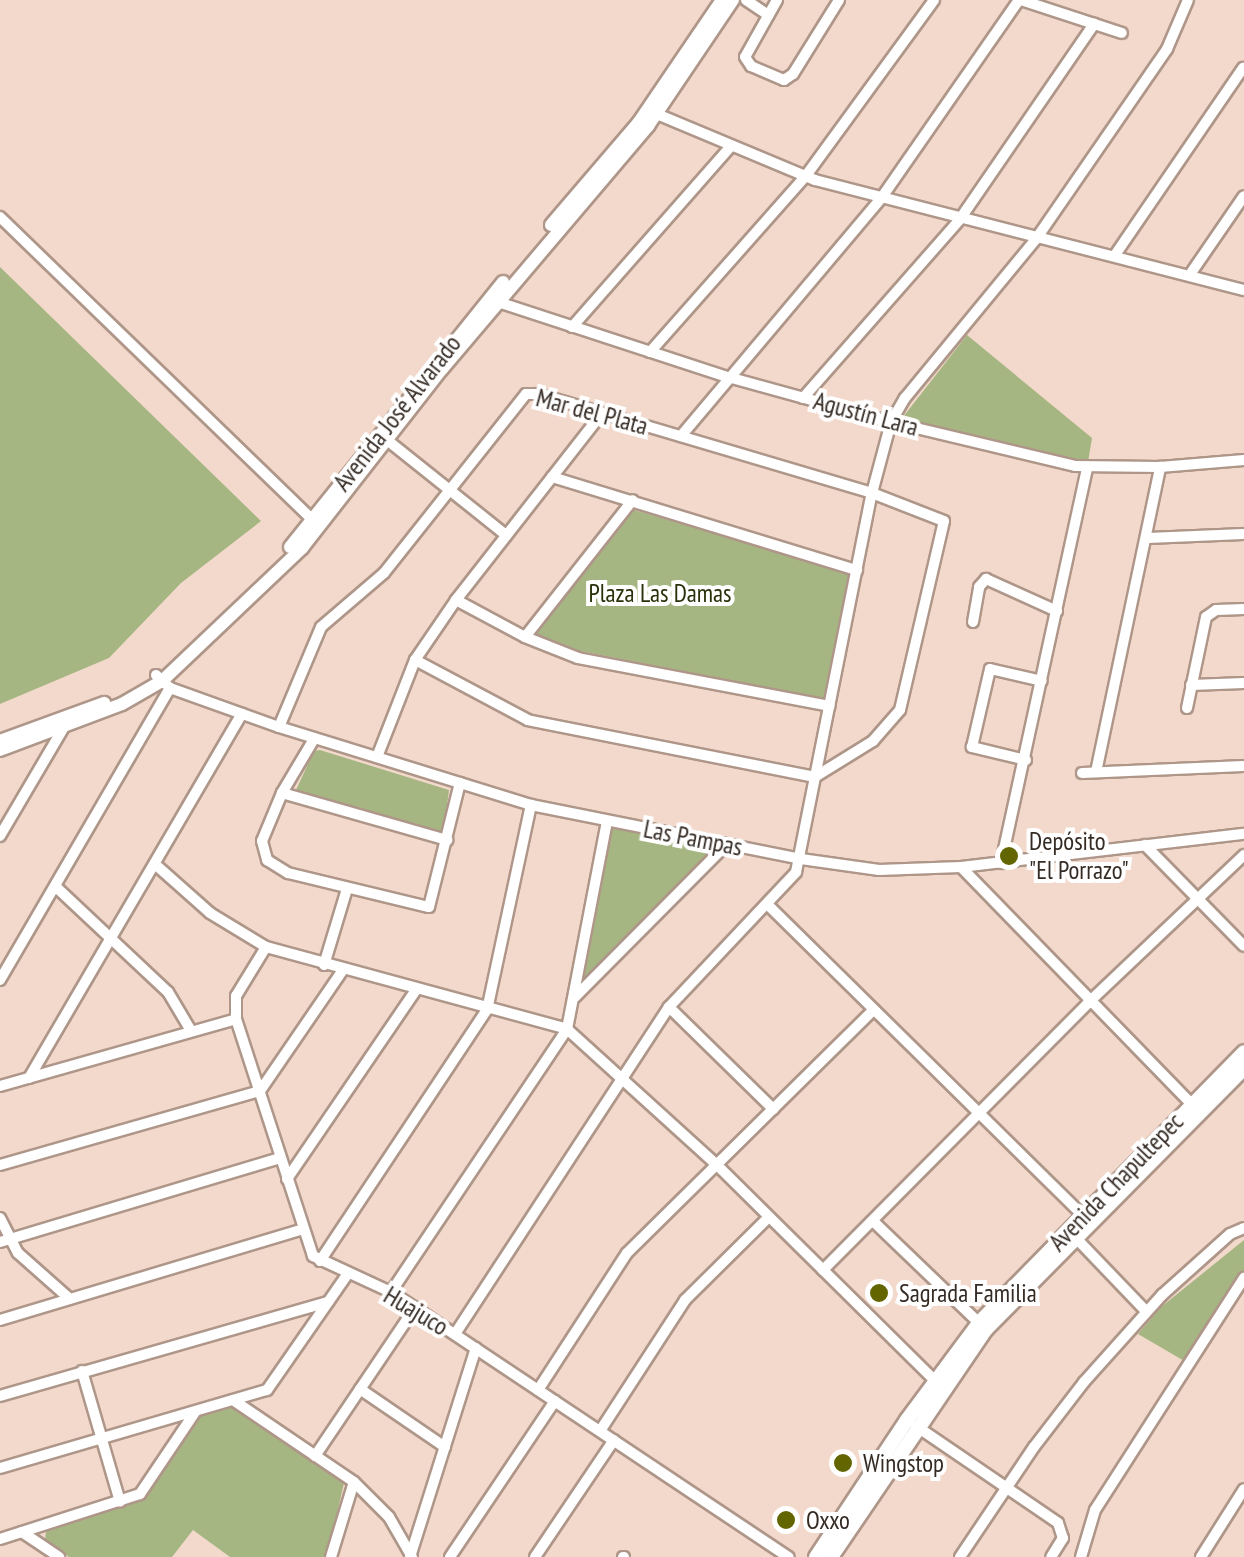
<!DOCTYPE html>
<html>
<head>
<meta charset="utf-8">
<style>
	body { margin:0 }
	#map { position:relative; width:1244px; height:1557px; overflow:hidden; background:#f3d9cb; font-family:"PT Sans Narrow",sans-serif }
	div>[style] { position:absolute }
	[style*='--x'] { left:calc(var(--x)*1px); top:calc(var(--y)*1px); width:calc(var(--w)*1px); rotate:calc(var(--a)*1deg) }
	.green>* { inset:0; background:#a6b682 }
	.roads { filter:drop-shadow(2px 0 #ae9689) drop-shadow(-2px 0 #ae9689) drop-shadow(0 2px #ae9689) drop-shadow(0 -2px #ae9689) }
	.minor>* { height:10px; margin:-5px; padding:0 5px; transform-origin:5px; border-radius:5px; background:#fff }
	.tertiary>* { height:12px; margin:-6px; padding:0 6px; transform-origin:6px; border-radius:6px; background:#fff }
	.secondary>* { height:14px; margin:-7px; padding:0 7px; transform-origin:7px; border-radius:7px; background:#fff }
	.dots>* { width:28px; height:28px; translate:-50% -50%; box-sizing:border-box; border:5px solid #fff; border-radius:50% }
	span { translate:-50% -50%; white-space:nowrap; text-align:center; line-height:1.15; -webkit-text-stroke:8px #fff; paint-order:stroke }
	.street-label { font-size:25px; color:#352b25 }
	.park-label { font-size:25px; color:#28310a }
	.poi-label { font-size:25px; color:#352b25 }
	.left { translate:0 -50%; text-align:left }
</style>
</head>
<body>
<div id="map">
	<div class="green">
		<i style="clip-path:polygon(0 267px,261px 521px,181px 583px,109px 658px,0 704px)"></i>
		<i style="clip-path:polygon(967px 335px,1092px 438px,1087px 468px,903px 417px)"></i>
		<i style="clip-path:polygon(634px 510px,852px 573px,825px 699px,575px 650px,536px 634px)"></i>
		<i style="clip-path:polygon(320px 750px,449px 790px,444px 829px,440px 831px,296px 790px,314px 751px)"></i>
		<i style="clip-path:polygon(607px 822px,727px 844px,574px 997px)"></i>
		<i style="clip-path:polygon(1244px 1240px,1244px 1275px,1186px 1362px,1138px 1334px,1161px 1307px)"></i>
		<i style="clip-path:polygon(231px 1404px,344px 1483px,327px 1557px,230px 1557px,193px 1530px,172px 1557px,69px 1557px,45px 1541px,46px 1530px,143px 1496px,205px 1410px)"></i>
	</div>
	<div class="roads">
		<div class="minor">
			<i style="--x:746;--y:0;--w:27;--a:34"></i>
			<i style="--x:777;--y:0;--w:65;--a:119.3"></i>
			<i style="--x:745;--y:57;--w:11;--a:56"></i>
			<i style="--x:751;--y:66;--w:36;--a:23"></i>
			<i style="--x:784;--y:80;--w:11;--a:-34"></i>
			<i style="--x:793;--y:74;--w:87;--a:-58.1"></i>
			<i style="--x:1021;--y:0;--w:106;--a:18.1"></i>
			<i style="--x:657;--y:114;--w:171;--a:22.7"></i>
			<i style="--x:815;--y:180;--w:443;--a:14.4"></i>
			<i style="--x:0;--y:217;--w:440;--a:44.1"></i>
			<i style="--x:1115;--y:255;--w:227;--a:-55.6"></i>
			<i style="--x:1191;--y:273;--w:93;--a:-55.5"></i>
			<i style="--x:498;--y:302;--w:242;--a:18.1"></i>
			<i style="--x:728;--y:377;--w:169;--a:15.4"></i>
			<i style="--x:891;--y:422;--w:189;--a:13.4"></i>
			<i style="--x:1075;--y:466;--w:85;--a:0.7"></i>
			<i style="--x:1160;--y:467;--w:84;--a:-4.8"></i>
			<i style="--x:572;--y:327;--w:241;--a:-48.7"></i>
			<i style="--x:650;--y:352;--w:234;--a:-48.5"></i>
			<i style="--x:805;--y:177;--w:219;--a:-53.9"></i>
			<i style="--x:803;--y:398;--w:238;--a:-48.7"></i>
			<i style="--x:960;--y:219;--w:237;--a:-55.5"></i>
			<i style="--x:382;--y:436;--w:159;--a:38.6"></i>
			<i style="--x:681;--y:436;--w:312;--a:-49.9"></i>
			<i style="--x:882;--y:197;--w:240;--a:-55.2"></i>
			<i style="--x:552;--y:477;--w:319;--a:17"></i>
			<i style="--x:1147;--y:538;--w:97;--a:-2.4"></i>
			<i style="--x:456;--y:600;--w:78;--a:28.2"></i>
			<i style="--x:525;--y:637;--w:57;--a:21.6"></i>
			<i style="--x:578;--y:658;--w:256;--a:10.8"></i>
			<i style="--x:973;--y:622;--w:36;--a:-80"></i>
			<i style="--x:979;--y:587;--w:11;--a:-49"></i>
			<i style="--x:986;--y:579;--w:78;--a:24.3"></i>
			<i style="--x:525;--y:637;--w:174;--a:-51.8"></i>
			<i style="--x:156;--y:675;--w:19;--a:43"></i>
			<i style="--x:170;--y:688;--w:116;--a:19.7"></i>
			<i style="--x:279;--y:727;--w:264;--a:17.2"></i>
			<i style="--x:531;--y:805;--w:275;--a:11.3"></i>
			<i style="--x:801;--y:859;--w:79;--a:8"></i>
			<i style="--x:879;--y:870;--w:82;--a:-2.1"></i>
			<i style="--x:961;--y:867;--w:285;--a:-6.7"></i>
			<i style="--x:1191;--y:685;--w:53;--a:-2.2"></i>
			<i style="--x:1187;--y:708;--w:93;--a:-78.2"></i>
			<i style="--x:1206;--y:617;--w:12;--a:-35"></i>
			<i style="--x:1216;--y:610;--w:28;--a:-2"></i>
			<i style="--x:279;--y:727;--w:108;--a:-67.2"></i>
			<i style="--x:321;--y:627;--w:83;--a:-40.6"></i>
			<i style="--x:384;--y:573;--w:228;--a:-51.6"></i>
			<i style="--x:526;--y:394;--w:12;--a:0"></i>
			<i style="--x:538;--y:394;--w:348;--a:16.5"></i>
			<i style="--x:872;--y:493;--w:77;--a:21.3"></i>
			<i style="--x:944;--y:521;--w:194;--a:103.1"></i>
			<i style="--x:900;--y:710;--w:41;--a:131.1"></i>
			<i style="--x:873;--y:741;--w:68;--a:148.2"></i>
			<i style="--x:815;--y:777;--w:293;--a:-168.8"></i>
			<i style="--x:528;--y:720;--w:128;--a:-152"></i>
			<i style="--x:314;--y:739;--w:63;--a:120.7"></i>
			<i style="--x:282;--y:793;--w:52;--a:112.6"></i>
			<i style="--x:262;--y:841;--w:20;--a:75"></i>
			<i style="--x:267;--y:860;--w:25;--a:32"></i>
			<i style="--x:288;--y:873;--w:145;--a:13.6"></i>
			<i style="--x:429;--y:907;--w:128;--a:-76"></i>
			<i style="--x:377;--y:757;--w:104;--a:-68.6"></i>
			<i style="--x:415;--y:660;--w:73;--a:-55.7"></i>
			<i style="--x:456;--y:600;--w:237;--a:-52"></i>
			<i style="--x:1026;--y:760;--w:56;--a:-166.5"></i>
			<i style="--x:972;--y:747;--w:80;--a:-77"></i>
			<i style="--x:990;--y:669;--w:53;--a:13"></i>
			<i style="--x:1096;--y:772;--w:312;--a:-78.1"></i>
			<i style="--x:1082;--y:773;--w:162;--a:-2.5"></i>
			<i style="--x:282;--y:793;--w:172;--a:15.9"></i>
			<i style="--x:0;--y:836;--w:129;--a:-59.6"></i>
			<i style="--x:1145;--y:845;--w:141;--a:45.6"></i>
			<i style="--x:1001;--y:863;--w:404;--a:-77.7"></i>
			<i style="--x:156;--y:865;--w:72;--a:41.6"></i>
			<i style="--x:210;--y:913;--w:66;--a:31.3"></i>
			<i style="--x:266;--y:947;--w:312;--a:15.2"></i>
			<i style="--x:567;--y:1029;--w:202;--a:42.2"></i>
			<i style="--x:717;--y:1165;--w:311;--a:44.7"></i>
			<i style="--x:961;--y:867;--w:339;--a:45.8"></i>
			<i style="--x:55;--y:886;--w:155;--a:43.2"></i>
			<i style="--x:168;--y:992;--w:43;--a:59.3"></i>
			<i style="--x:768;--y:905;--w:448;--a:44.6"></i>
			<i style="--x:266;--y:947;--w:57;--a:121.5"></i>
			<i style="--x:236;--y:996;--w:23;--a:90"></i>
			<i style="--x:236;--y:1019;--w:249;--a:72"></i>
			<i style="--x:313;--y:1256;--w:86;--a:24.8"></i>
			<i style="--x:391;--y:1292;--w:478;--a:33.7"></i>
			<i style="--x:324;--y:965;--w:79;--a:-73.2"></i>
			<i style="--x:0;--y:980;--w:338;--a:-59.8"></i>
			<i style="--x:575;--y:997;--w:216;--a:-45.2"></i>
			<i style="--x:669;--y:1007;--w:146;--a:44.4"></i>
			<i style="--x:29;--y:1078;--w:422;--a:-59.7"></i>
			<i style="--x:0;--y:1086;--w:245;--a:-15.8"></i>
			<i style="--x:0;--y:1165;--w:270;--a:-15.9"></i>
			<i style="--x:260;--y:1091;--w:147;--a:-55.6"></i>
			<i style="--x:287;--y:1179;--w:229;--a:-55.7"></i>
			<i style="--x:0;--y:1218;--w:39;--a:63"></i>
			<i style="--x:18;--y:1253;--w:69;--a:41.5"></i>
			<i style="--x:873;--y:1221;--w:150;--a:43.9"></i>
			<i style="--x:1074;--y:1236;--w:104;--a:46.2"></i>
			<i style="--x:0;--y:1242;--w:292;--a:-16.7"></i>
			<i style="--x:320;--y:1261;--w:301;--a:-56.4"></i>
			<i style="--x:487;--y:1010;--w:210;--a:-77.9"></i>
			<i style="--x:823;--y:1270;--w:376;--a:-45.2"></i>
			<i style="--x:1088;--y:1003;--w:215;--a:-43.5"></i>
			<i style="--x:391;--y:1292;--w:316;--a:-56.2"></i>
			<i style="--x:567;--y:1029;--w:211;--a:-79.1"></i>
			<i style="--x:0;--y:1320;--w:316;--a:-16.7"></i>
			<i style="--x:455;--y:1334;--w:391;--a:-56.8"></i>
			<i style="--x:669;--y:1007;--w:185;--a:-46.7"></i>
			<i style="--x:796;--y:872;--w:387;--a:-78.7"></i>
			<i style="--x:872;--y:493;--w:73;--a:-75"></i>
			<i style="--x:891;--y:422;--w:28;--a:-60"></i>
			<i style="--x:905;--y:398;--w:206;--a:-50.5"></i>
			<i style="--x:1036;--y:239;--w:231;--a:-55.4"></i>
			<i style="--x:1167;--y:49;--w:53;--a:-66.8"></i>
			<i style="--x:82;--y:1371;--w:136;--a:73.8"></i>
			<i style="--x:360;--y:1389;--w:103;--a:34.3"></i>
			<i style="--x:538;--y:1390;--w:163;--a:-57"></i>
			<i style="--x:627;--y:1253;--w:346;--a:-44.6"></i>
			<i style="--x:0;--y:1396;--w:341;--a:-16"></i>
			<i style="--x:233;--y:1400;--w:146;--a:34.1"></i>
			<i style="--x:354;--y:1482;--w:49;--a:45"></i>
			<i style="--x:389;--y:1517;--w:46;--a:60.1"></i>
			<i style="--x:916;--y:1426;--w:172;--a:34.3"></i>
			<i style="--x:1058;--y:1523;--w:16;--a:72"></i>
			<i style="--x:1063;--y:1538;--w:22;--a:122"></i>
			<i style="--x:600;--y:1431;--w:156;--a:-57"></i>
			<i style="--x:685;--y:1300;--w:118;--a:-44.7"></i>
			<i style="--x:315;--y:1456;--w:179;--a:-56"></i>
			<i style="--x:0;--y:1468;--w:278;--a:-16.3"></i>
			<i style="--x:267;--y:1390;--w:140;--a:-55.2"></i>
			<i style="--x:22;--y:1532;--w:45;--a:34"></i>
			<i style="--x:0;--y:1539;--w:147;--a:-17.8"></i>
			<i style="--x:140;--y:1494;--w:99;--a:-56.1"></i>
			<i style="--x:331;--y:1557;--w:78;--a:-73"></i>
			<i style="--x:410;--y:1557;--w:219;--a:-72.5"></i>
			<i style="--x:450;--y:1557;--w:188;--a:-56.1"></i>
			<i style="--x:535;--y:1557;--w:141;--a:-56"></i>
			<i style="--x:623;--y:1557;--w:1;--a:0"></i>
			<i style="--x:960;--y:1557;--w:133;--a:-56.1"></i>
			<i style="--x:1034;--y:1447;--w:82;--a:-52.4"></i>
			<i style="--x:1084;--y:1382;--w:117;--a:-48.1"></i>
			<i style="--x:1162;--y:1295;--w:91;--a:-41.9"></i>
			<i style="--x:1230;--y:1234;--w:15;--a:-23"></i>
			<i style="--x:1081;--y:1557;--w:49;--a:-73.4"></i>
			<i style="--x:1095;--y:1510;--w:276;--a:-57.3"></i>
			<i style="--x:1201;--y:1557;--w:80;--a:-57.7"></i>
		</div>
		<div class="tertiary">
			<i style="--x:551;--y:225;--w:135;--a:-49.5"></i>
			<i style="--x:639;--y:122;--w:148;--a:-55.8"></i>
			<i style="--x:290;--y:547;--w:340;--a:-51.2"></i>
			<i style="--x:0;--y:741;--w:111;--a:-20.1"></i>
			<i style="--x:0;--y:750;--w:130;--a:-20.7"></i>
			<i style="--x:122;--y:704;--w:46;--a:-29.9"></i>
			<i style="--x:162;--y:681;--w:193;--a:-43.5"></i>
			<i style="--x:302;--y:548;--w:227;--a:-52"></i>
			<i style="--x:442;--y:369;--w:319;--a:-49.7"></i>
			<i style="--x:648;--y:126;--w:152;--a:-56"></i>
		</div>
		<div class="secondary">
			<i style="--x:816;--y:1557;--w:164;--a:-56.4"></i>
			<i style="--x:907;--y:1420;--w:121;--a:-53.4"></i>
			<i style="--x:979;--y:1323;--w:379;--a:-45.6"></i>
			<i style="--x:831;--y:1557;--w:276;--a:-55.8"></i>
			<i style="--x:986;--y:1329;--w:367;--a:-45.3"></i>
		</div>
	</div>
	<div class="dots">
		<i style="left:1009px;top:856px;background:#636500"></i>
		<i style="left:879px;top:1293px;background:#636500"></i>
		<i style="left:843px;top:1463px;background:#636500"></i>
		<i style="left:786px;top:1520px;background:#636500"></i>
	</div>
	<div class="street-label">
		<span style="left:592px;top:412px;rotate:15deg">Mar del Plata</span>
		<span style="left:397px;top:413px;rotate:-52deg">Avenida José Alvarado</span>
		<span style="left:866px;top:414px;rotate:15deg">Agustín Lara</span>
		<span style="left:693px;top:838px;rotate:11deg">Las Pampas</span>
		<span style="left:1116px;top:1182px;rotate:-46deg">Avenida Chapultepec</span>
		<span style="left:416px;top:1311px;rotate:31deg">Huajuco</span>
	</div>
	<div class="park-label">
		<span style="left:660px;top:593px">Plaza Las Damas</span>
	</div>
	<div class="poi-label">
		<span class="left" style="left:1029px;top:856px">Depósito<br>"El Porrazo"</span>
		<span class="left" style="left:899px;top:1293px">Sagrada Familia</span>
		<span class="left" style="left:863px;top:1463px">Wingstop</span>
		<span class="left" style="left:806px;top:1520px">Oxxo</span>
	</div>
</div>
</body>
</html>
